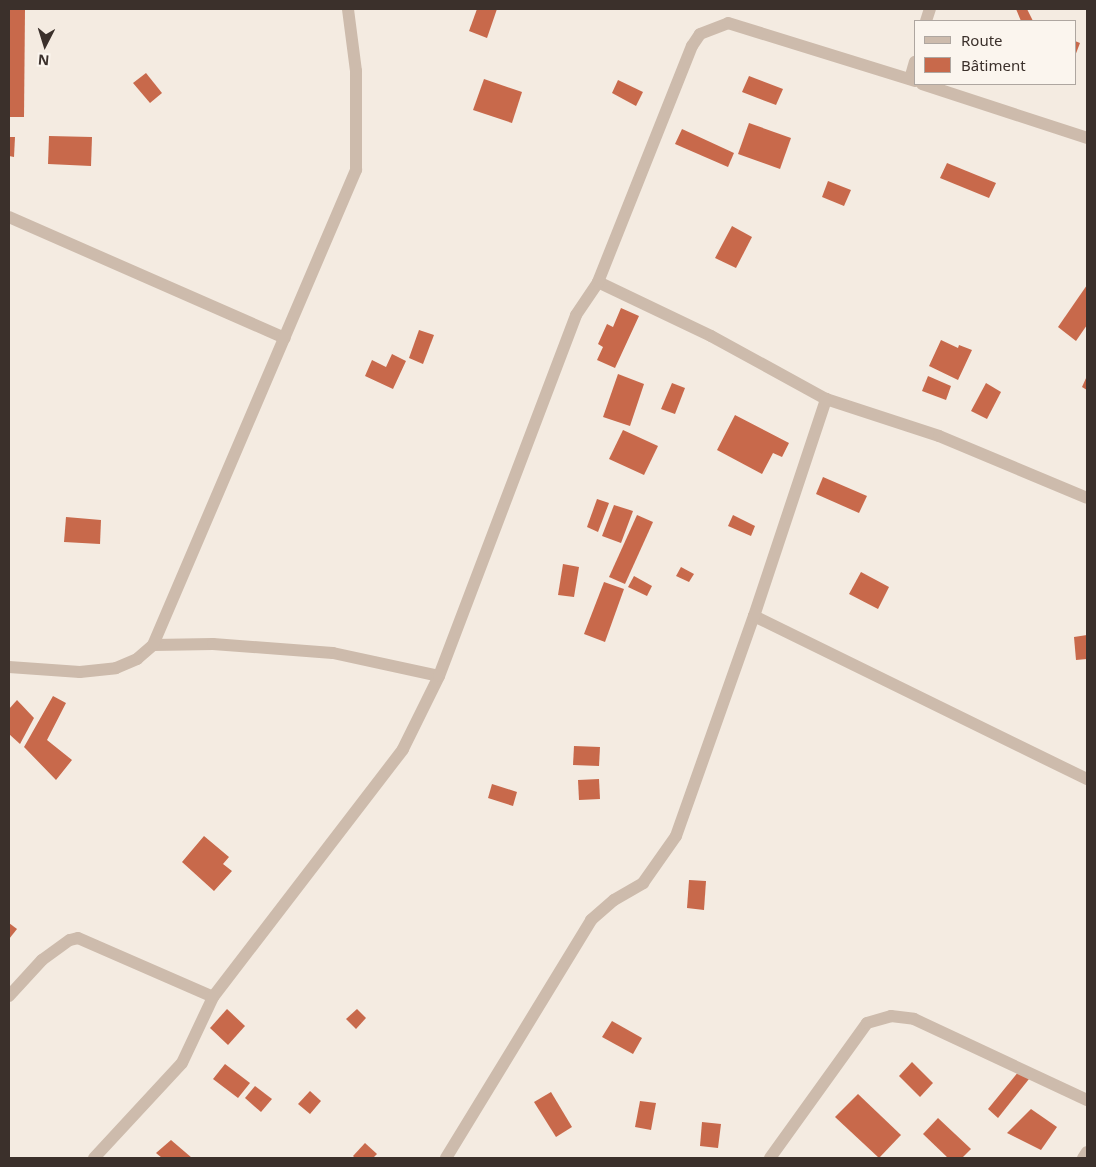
<!DOCTYPE html>
<html>
<head>
<meta charset="utf-8">
<style>
	body { margin:0 }
	#map { position:relative; width:1096px; height:1167px; overflow:hidden; background:#f4ebe1; font-family:"Noto Sans",sans-serif }
	div>[style] { position:absolute }
	[style*='--x'] { left:calc(var(--x)*1px); top:calc(var(--y)*1px); width:calc(var(--w)*1px); rotate:calc(var(--a)*1deg) }
	.building>* { inset:0; background:#c8694b }
	.minor>* { height:12px; margin:-6px; padding:0 6px; transform-origin:6px; border-radius:6px; background:#cdbbac }
	span { translate:-50% -50%; white-space:nowrap; text-align:center; line-height:1.15; -webkit-text-stroke:4.5px #fbf5ee; paint-order:stroke }
	.frame { position:absolute; inset:0; border:10px solid #3b302b; pointer-events:none }
	.legend { position:absolute; left:914px; top:20px; width:162px; height:65px; box-sizing:border-box; background:#fbf5ee; border:1px solid #aea6a0; margin:0; padding:6px 9px; list-style:none; font-size:15px; color:#3b302b }
	.legend li { display:flex; align-items:center; gap:10px; height:25px }
	.legend b { width:25px; border:1px solid #aea6a0 }
	.north { position:absolute; left:20px; top:20px; width:50px; height:50px; -webkit-text-stroke:4px #fbf5ee; paint-order:stroke; rotate:185deg; font-size:14px; font-weight:700; line-height:20px; text-align:center; color:#3b302b }
	.north::after { content:''; display:block; margin:auto; width:18px; height:22px; background:#3b302b; clip-path:polygon(50% 0,100% 100%,50% 72%,0 100%) }
</style>
</head>
<body>
<div id="map">
	<div class="building">
		<i style="clip-path:polygon(9px 9px,25px 9px,24px 117px,9px 117px)"></i>
		<i style="clip-path:polygon(477px 9px,497px 9px,487px 38px,469px 31px)"></i>
		<i style="clip-path:polygon(1016px 9px,1027px 9px,1033px 21px,1021px 21px)"></i>
		<i style="clip-path:polygon(1075px 41px,1080px 43px,1075px 56px)"></i>
		<i style="clip-path:polygon(146px 73px,162px 93px,150px 103px,133px 83px)"></i>
		<i style="clip-path:polygon(749px 76px,783px 89px,776px 105px,742px 92px)"></i>
		<i style="clip-path:polygon(484px 79px,522px 92px,512px 123px,473px 110px)"></i>
		<i style="clip-path:polygon(618px 80px,643px 92px,636px 106px,612px 93px)"></i>
		<i style="clip-path:polygon(749px 123px,791px 138px,780px 169px,738px 154px)"></i>
		<i style="clip-path:polygon(682px 129px,734px 153px,728px 167px,675px 144px)"></i>
		<i style="clip-path:polygon(49px 136px,92px 137px,91px 166px,48px 164px)"></i>
		<i style="clip-path:polygon(9px 137px,15px 137px,14px 157px,9px 156px)"></i>
		<i style="clip-path:polygon(947px 163px,996px 183px,989px 198px,940px 178px)"></i>
		<i style="clip-path:polygon(828px 181px,851px 190px,844px 206px,822px 197px)"></i>
		<i style="clip-path:polygon(732px 226px,752px 237px,736px 268px,715px 258px)"></i>
		<i style="clip-path:polygon(1087px 285px,1087px 325px,1076px 341px,1058px 327px)"></i>
		<i style="clip-path:polygon(621px 308px,639px 316px,615px 368px,597px 360px,603px 347px,598px 344px,607px 324px,613px 327px)"></i>
		<i style="clip-path:polygon(419px 330px,434px 335px,423px 364px,409px 358px)"></i>
		<i style="clip-path:polygon(941px 340px,958px 348px,959px 345px,972px 350px,958px 380px,929px 366px)"></i>
		<i style="clip-path:polygon(392px 354px,406px 361px,393px 389px,365px 376px,372px 360px,386px 367px)"></i>
		<i style="clip-path:polygon(618px 374px,644px 384px,630px 426px,603px 417px)"></i>
		<i style="clip-path:polygon(928px 376px,951px 386px,946px 400px,922px 391px)"></i>
		<i style="clip-path:polygon(1087px 376px,1087px 390px,1082px 387px)"></i>
		<i style="clip-path:polygon(672px 383px,685px 388px,675px 414px,661px 409px)"></i>
		<i style="clip-path:polygon(986px 383px,1001px 392px,987px 419px,971px 411px)"></i>
		<i style="clip-path:polygon(735px 415px,789px 443px,782px 457px,773px 453px,762px 474px,717px 450px)"></i>
		<i style="clip-path:polygon(623px 430px,658px 446px,644px 475px,609px 459px)"></i>
		<i style="clip-path:polygon(823px 477px,867px 496px,859px 513px,816px 494px)"></i>
		<i style="clip-path:polygon(597px 499px,609px 503px,598px 532px,587px 527px)"></i>
		<i style="clip-path:polygon(614px 505px,633px 511px,621px 543px,602px 536px)"></i>
		<i style="clip-path:polygon(637px 515px,653px 522px,625px 584px,609px 577px)"></i>
		<i style="clip-path:polygon(733px 515px,755px 526px,751px 536px,728px 526px)"></i>
		<i style="clip-path:polygon(66px 517px,101px 520px,100px 544px,64px 542px)"></i>
		<i style="clip-path:polygon(563px 564px,579px 567px,574px 597px,558px 595px)"></i>
		<i style="clip-path:polygon(681px 567px,694px 574px,689px 582px,676px 576px)"></i>
		<i style="clip-path:polygon(861px 572px,889px 587px,878px 609px,849px 594px)"></i>
		<i style="clip-path:polygon(634px 576px,652px 586px,647px 596px,628px 587px)"></i>
		<i style="clip-path:polygon(604px 582px,624px 589px,605px 642px,584px 634px)"></i>
		<i style="clip-path:polygon(1087px 635px,1087px 659px,1076px 660px,1074px 637px)"></i>
		<i style="clip-path:polygon(53px 696px,66px 703px,47px 740px,72px 760px,56px 780px,24px 747px)"></i>
		<i style="clip-path:polygon(17px 700px,34px 718px,20px 744px,9px 734px,9px 709px)"></i>
		<i style="clip-path:polygon(574px 746px,600px 747px,599px 766px,573px 765px)"></i>
		<i style="clip-path:polygon(599px 779px,600px 799px,579px 800px,578px 780px)"></i>
		<i style="clip-path:polygon(492px 784px,517px 792px,513px 806px,488px 798px)"></i>
		<i style="clip-path:polygon(204px 836px,229px 857px,223px 864px,232px 871px,214px 891px,182px 862px)"></i>
		<i style="clip-path:polygon(689px 880px,706px 881px,704px 910px,687px 908px)"></i>
		<i style="clip-path:polygon(9px 923px,17px 929px,9px 939px)"></i>
		<i style="clip-path:polygon(227px 1009px,245px 1026px,228px 1045px,210px 1028px)"></i>
		<i style="clip-path:polygon(357px 1009px,366px 1018px,356px 1029px,346px 1019px)"></i>
		<i style="clip-path:polygon(612px 1021px,642px 1038px,633px 1054px,602px 1037px)"></i>
		<i style="clip-path:polygon(912px 1062px,933px 1083px,920px 1097px,899px 1076px)"></i>
		<i style="clip-path:polygon(225px 1064px,250px 1083px,238px 1098px,213px 1079px)"></i>
		<i style="clip-path:polygon(1019px 1071px,1029px 1079px,998px 1118px,988px 1109px)"></i>
		<i style="clip-path:polygon(255px 1086px,272px 1099px,261px 1112px,245px 1098px)"></i>
		<i style="clip-path:polygon(310px 1091px,321px 1101px,310px 1114px,298px 1104px)"></i>
		<i style="clip-path:polygon(551px 1092px,572px 1127px,556px 1137px,534px 1102px)"></i>
		<i style="clip-path:polygon(858px 1094px,901px 1135px,879px 1158px,835px 1117px)"></i>
		<i style="clip-path:polygon(640px 1101px,656px 1103px,651px 1130px,635px 1127px)"></i>
		<i style="clip-path:polygon(1031px 1109px,1057px 1127px,1041px 1150px,1007px 1133px)"></i>
		<i style="clip-path:polygon(938px 1118px,971px 1149px,962px 1158px,948px 1158px,923px 1134px)"></i>
		<i style="clip-path:polygon(702px 1122px,721px 1124px,718px 1148px,700px 1146px)"></i>
		<i style="clip-path:polygon(171px 1140px,192px 1158px,162px 1158px,156px 1153px)"></i>
		<i style="clip-path:polygon(365px 1143px,377px 1154px,373px 1158px,355px 1158px,353px 1156px)"></i>
	</div>
	<div class="minor">
		<i style="--x:926;--y:21;--w:13;--a:-72"></i>
		<i style="--x:910;--y:79;--w:18;--a:-74"></i>
		<i style="--x:922;--y:84;--w:174;--a:18.1"></i>
		<i style="--x:9;--y:217;--w:301;--a:23.7"></i>
		<i style="--x:598;--y:282;--w:125;--a:25.5"></i>
		<i style="--x:711;--y:336;--w:131;--a:28.7"></i>
		<i style="--x:826;--y:399;--w:119;--a:18.1"></i>
		<i style="--x:939;--y:436;--w:160;--a:22.7"></i>
		<i style="--x:754;--y:616;--w:371;--a:26.1"></i>
		<i style="--x:153;--y:645;--w:60;--a:-1"></i>
		<i style="--x:213;--y:644;--w:120;--a:4.3"></i>
		<i style="--x:333;--y:653;--w:108;--a:12.2"></i>
		<i style="--x:9;--y:667;--w:71;--a:4"></i>
		<i style="--x:80;--y:672;--w:36;--a:-6"></i>
		<i style="--x:116;--y:668;--w:23;--a:-23"></i>
		<i style="--x:137;--y:659;--w:21;--a:-41"></i>
		<i style="--x:153;--y:645;--w:517;--a:-66.86"></i>
		<i style="--x:356;--y:170;--w:99;--a:-90"></i>
		<i style="--x:356;--y:71;--w:63;--a:-97.4"></i>
		<i style="--x:9;--y:996;--w:49;--a:-47.5"></i>
		<i style="--x:42;--y:960;--w:34;--a:-36"></i>
		<i style="--x:70;--y:940;--w:8;--a:-14"></i>
		<i style="--x:78;--y:938;--w:147;--a:23.6"></i>
		<i style="--x:94;--y:1158;--w:129;--a:-47.2"></i>
		<i style="--x:182;--y:1063;--w:73;--a:-64.8"></i>
		<i style="--x:213;--y:997;--w:312;--a:-52.5"></i>
		<i style="--x:403;--y:749;--w:81;--a:-63.7"></i>
		<i style="--x:439;--y:676;--w:386;--a:-69.2"></i>
		<i style="--x:576;--y:315;--w:40;--a:-56"></i>
		<i style="--x:598;--y:282;--w:254;--a:-68.3"></i>
		<i style="--x:692;--y:46;--w:14;--a:-56"></i>
		<i style="--x:700;--y:34;--w:30;--a:-21"></i>
		<i style="--x:728;--y:23;--w:196;--a:17.2"></i>
		<i style="--x:446;--y:1158;--w:279;--a:-58.6"></i>
		<i style="--x:591;--y:920;--w:30;--a:-41"></i>
		<i style="--x:614;--y:900;--w:34;--a:-30"></i>
		<i style="--x:643;--y:883;--w:57;--a:-54.9"></i>
		<i style="--x:676;--y:836;--w:233;--a:-70.5"></i>
		<i style="--x:754;--y:616;--w:229;--a:-71.6"></i>
		<i style="--x:770;--y:1158;--w:166;--a:-54.3"></i>
		<i style="--x:867;--y:1023;--w:25;--a:-16"></i>
		<i style="--x:891;--y:1016;--w:23;--a:7"></i>
		<i style="--x:914;--y:1019;--w:191;--a:25.1"></i>
		<i style="--x:1083;--y:1158;--w:7;--a:-56"></i>
	</div>
	<div class="frame"></div>
	<ul class="legend">
	<li><b style="height:6px;background:#cdbbac"></b>Route</li>
	<li><b style="height:14px;background:#c8694b"></b>Bâtiment</li>
	</ul>
	<div class="north">N</div>
</div>
</body>
</html>
